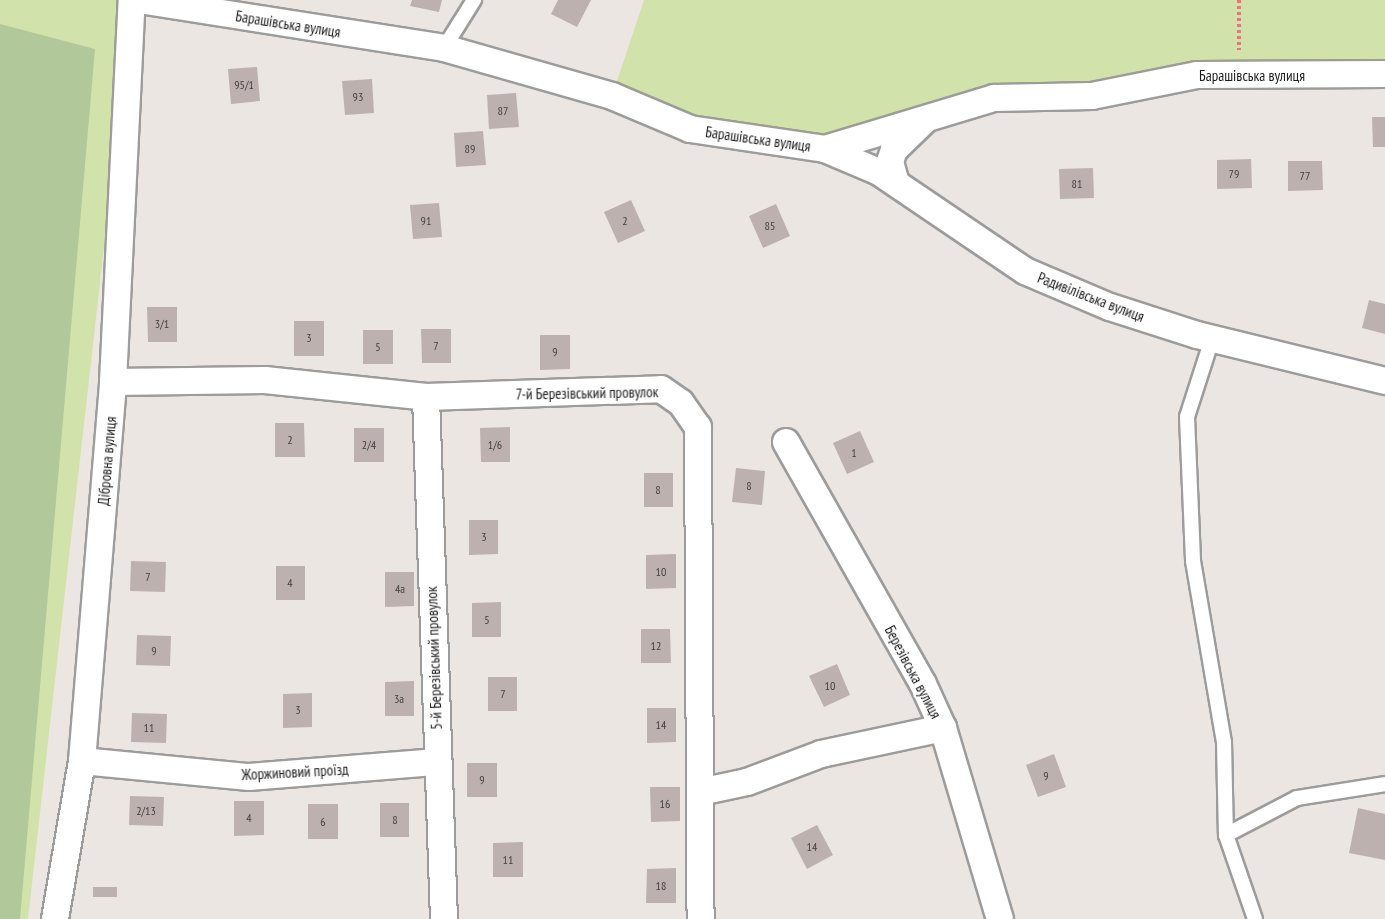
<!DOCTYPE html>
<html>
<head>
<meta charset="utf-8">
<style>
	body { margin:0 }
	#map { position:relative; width:1385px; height:919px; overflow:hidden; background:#ece6e2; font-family:"PT Sans Narrow",sans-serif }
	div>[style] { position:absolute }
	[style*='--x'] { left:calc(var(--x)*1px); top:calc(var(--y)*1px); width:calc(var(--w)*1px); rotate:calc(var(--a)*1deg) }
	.grass>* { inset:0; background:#d2e2ab }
	.forest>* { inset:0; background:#b1c89a }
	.building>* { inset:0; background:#bcb1af }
	.path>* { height:4px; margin-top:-2px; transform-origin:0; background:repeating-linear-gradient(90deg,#ed7280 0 3px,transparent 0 6px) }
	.roads { filter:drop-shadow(2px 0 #9c9c9c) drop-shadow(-2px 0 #9c9c9c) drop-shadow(0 2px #9c9c9c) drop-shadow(0 -2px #9c9c9c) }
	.lane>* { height:14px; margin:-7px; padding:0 7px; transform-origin:7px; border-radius:7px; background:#fff }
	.street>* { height:26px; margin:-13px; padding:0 13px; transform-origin:13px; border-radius:13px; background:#fff }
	span { translate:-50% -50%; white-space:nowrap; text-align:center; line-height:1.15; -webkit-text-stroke:4.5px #fff; paint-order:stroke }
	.number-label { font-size:12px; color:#434040 }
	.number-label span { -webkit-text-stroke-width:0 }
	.street-label { font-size:15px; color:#1b1b1b }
</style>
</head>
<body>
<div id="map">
	<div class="grass">
		<i style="clip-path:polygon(0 0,132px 0,28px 919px,0 919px)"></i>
		<i style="clip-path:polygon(644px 0,1385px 0,1385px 74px,994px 98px,825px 149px,612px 96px)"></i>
	</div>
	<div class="forest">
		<i style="clip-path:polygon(0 24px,95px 49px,20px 919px,0 919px)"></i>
	</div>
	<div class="building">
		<i style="clip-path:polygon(412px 0,442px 0,439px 12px,410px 6px)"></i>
		<i style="clip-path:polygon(558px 0,591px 0,577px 27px,551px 14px)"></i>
		<i style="clip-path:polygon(257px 67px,260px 101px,231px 104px,228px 69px)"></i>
		<i style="clip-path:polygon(372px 79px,374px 113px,345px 115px,342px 81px)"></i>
		<i style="clip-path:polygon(516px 93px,519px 127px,489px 129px,487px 95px)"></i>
		<i style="clip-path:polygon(1372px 117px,1385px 117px,1385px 147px,1373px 147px)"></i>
		<i style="clip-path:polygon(483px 131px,486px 165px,456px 167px,454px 133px)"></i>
		<i style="clip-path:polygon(1251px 159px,1252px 188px,1217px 189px,1217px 160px)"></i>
		<i style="clip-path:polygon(1288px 161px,1322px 161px,1323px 190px,1288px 191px)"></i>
		<i style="clip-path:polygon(1093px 168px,1094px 198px,1060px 199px,1059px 169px)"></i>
		<i style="clip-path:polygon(631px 200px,645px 231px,618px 243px,604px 212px)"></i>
		<i style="clip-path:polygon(439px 203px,442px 237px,413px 239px,410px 205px)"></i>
		<i style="clip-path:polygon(776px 204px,790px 236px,763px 248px,749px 216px)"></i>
		<i style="clip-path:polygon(1369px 300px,1385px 304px,1385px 334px,1362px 328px)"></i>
		<i style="clip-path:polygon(147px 307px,177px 307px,177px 342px,148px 342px)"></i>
		<i style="clip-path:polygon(294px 321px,324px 321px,324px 356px,294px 356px)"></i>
		<i style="clip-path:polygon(421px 329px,451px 329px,451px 363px,422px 363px)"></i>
		<i style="clip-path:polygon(363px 330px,393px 330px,393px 364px,363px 364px)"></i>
		<i style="clip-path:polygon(540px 335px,570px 335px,570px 369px,540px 370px)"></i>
		<i style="clip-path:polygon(275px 423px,304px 423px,305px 457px,275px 457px)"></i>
		<i style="clip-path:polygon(510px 427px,510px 462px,481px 462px,480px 428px)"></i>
		<i style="clip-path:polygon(354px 428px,384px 428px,384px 462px,354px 462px)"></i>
		<i style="clip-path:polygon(860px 431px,874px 462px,847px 474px,833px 443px)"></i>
		<i style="clip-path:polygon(736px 468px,765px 471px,762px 505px,732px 502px)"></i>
		<i style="clip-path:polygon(644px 473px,673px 473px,673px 507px,644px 507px)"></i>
		<i style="clip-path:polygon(469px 520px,498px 520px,498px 554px,469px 555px)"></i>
		<i style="clip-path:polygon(676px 554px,676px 588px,646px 589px,646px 555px)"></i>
		<i style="clip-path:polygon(131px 561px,166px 562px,165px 592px,130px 591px)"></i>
		<i style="clip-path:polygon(276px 566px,305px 566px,305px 600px,276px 600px)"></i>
		<i style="clip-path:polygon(385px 572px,414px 572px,414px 606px,385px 607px)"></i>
		<i style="clip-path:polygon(501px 602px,501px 637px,472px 637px,472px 603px)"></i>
		<i style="clip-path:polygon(641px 629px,670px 629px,671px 663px,641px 663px)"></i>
		<i style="clip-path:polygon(137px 635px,171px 636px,170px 666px,136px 665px)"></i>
		<i style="clip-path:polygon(837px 664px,850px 695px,824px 707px,809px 676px)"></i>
		<i style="clip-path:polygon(488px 677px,517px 677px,517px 711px,488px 711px)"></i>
		<i style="clip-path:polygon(414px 681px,414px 716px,385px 716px,385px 682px)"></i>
		<i style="clip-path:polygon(312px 693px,312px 727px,283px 728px,283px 694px)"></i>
		<i style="clip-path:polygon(647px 708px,676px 708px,676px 742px,647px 743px)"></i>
		<i style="clip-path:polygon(132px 713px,167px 714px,166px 743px,131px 742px)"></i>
		<i style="clip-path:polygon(1054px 754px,1066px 787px,1038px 797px,1026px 765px)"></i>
		<i style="clip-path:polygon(467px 763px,497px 763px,497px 797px,467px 797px)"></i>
		<i style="clip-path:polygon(650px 787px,680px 787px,680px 821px,651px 822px)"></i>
		<i style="clip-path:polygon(130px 796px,164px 797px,163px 826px,129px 825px)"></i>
		<i style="clip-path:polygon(234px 801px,264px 801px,264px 835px,234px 836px)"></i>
		<i style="clip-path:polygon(380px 803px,409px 803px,409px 837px,380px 837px)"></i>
		<i style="clip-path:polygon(308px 804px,338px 804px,338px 839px,308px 839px)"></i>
		<i style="clip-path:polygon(1358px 808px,1385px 814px,1385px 860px,1349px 853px)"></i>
		<i style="clip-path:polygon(817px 825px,833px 855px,807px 869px,791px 838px)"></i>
		<i style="clip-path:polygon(523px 842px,523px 877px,493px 877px,493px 843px)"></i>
		<i style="clip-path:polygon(676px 868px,676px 903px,646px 903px,647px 869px)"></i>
		<i style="clip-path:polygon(93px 887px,117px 887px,117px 897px,93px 897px)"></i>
	</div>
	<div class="path">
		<i style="--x:1239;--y:0;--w:50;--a:90"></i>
	</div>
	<div class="roads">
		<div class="lane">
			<i style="--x:444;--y:48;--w:57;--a:-58"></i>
			<i style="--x:1212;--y:339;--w:82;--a:107.8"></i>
			<i style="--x:1187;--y:417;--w:144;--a:87.6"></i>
			<i style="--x:1193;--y:561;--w:184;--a:80.3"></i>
			<i style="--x:1224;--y:742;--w:93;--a:88.8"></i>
			<i style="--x:1255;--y:919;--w:89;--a:-109"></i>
			<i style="--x:1226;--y:835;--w:80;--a:-27.5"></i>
			<i style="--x:1297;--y:798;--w:89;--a:-9"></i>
		</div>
		<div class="street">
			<i style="--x:139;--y:0;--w:309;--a:8.9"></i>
			<i style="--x:444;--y:48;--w:175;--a:15.9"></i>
			<i style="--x:612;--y:96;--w:85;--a:22.9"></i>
			<i style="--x:690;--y:129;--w:136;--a:8.4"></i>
			<i style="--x:825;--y:149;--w:177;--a:-16.8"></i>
			<i style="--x:994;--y:98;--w:98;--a:-1.2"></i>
			<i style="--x:1092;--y:96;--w:107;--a:-11.3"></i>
			<i style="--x:1197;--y:75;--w:188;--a:-0.3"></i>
			<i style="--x:825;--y:149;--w:59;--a:23.1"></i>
			<i style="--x:879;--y:172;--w:176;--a:34.1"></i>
			<i style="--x:1025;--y:271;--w:92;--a:23"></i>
			<i style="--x:1110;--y:307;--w:91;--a:17.8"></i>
			<i style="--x:1197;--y:335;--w:194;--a:13.7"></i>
			<i style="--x:896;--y:183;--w:22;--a:-106"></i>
			<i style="--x:890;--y:162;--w:13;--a:-72"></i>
			<i style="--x:894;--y:150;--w:40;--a:-44"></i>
			<i style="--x:113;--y:382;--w:152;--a:-0.8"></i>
			<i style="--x:265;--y:380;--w:162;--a:6"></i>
			<i style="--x:426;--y:397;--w:235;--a:-1.9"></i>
			<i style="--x:661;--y:389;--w:24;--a:35"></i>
			<i style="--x:681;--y:403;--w:29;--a:55"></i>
			<i style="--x:698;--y:427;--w:492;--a:89.7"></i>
			<i style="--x:426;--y:397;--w:522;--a:88.03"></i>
			<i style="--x:786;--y:442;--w:278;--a:60.5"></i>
			<i style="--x:923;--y:684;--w:48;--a:65.6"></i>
			<i style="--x:943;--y:728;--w:199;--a:73.4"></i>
			<i style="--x:82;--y:761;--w:168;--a:5.5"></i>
			<i style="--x:249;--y:777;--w:189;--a:-4.6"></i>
			<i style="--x:700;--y:792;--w:48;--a:-12"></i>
			<i style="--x:747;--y:782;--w:79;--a:-20.7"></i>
			<i style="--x:821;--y:754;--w:125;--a:-12"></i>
			<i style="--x:55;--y:919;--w:160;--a:-80.3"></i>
			<i style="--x:82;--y:761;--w:380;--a:-85.3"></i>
			<i style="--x:113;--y:382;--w:382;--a:-87.2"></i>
		</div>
	</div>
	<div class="number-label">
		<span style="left:244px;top:85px">95/1</span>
		<span style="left:358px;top:97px">93</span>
		<span style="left:503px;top:111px">87</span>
		<span style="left:470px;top:149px">89</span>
		<span style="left:1234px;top:174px">79</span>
		<span style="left:1305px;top:176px">77</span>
		<span style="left:1077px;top:184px">81</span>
		<span style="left:426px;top:221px">91</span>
		<span style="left:625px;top:221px">2</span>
		<span style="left:770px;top:226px">85</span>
		<span style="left:162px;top:324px">3/1</span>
		<span style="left:309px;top:338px">3</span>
		<span style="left:436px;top:346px">7</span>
		<span style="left:378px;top:347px">5</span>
		<span style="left:555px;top:352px">9</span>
		<span style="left:290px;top:440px">2</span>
		<span style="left:369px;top:445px">2/4</span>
		<span style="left:495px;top:445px">1/6</span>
		<span style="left:854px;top:453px">1</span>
		<span style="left:749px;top:486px">8</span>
		<span style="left:658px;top:490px">8</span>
		<span style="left:484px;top:537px">3</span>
		<span style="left:661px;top:572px">10</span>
		<span style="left:148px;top:577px">7</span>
		<span style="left:290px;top:583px">4</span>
		<span style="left:400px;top:589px">4а</span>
		<span style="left:487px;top:620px">5</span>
		<span style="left:656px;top:646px">12</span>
		<span style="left:154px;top:651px">9</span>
		<span style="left:830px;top:686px">10</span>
		<span style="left:503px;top:694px">7</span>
		<span style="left:399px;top:699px">3а</span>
		<span style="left:298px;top:710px">3</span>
		<span style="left:661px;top:725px">14</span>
		<span style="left:149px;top:728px">11</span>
		<span style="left:1046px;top:776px">9</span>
		<span style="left:482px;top:780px">9</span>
		<span style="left:665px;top:804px">16</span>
		<span style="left:146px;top:811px">2/13</span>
		<span style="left:249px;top:818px">4</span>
		<span style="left:395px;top:820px">8</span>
		<span style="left:323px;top:822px">6</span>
		<span style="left:812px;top:847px">14</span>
		<span style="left:508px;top:860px">11</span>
		<span style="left:661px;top:886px">18</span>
	</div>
	<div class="street-label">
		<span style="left:288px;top:24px;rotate:9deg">Барашівська вулиця</span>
		<span style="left:1252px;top:76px">Барашівська вулиця</span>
		<span style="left:758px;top:139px;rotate:8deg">Барашівська вулиця</span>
		<span style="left:1091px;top:297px;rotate:21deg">Радивілівська вулиця</span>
		<span style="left:587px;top:393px;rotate:-1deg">7-й Березівський провулок</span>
		<span style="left:107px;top:461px;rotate:-85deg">Дібровна вулиця</span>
		<span style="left:434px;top:658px;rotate:-92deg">5-й Березівський провулок</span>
		<span style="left:913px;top:672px;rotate:62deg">Березівська вулиця</span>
		<span style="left:295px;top:772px;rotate:-3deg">Жоржиновий проїзд</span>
	</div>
</div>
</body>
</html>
